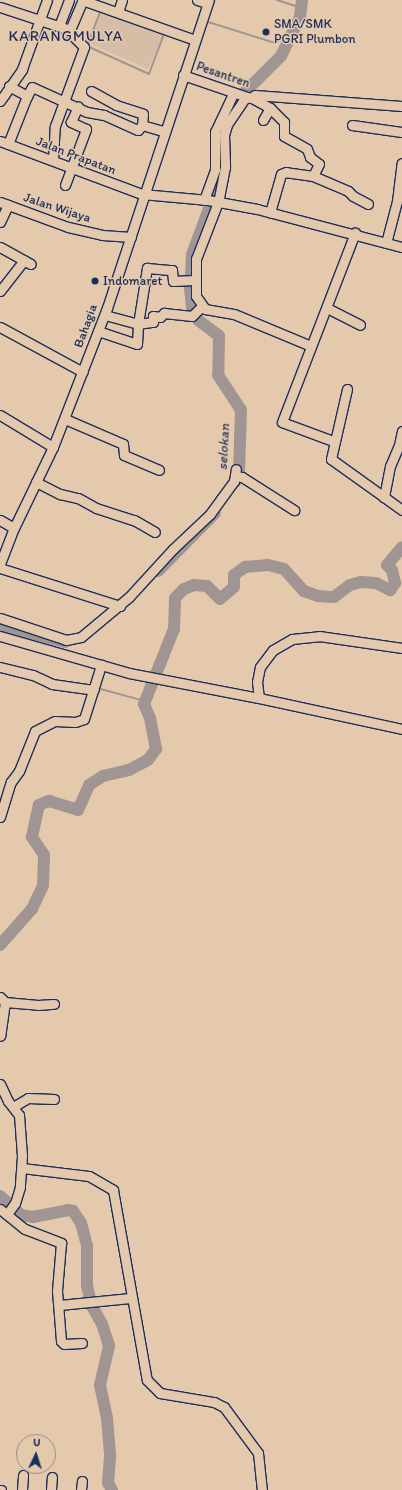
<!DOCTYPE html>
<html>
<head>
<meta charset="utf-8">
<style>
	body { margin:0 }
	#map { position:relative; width:402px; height:1490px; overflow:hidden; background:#e5c9ac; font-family:Itim,sans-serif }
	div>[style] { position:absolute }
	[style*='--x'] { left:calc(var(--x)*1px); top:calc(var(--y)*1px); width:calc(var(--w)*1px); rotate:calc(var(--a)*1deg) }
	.built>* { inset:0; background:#d6bea6 }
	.stream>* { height:2px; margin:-1px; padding:0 1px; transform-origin:1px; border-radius:1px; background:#a09592 }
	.river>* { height:12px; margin:-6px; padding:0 6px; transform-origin:6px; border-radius:6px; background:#a09592 }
	.roads { filter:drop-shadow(1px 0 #1b2f5e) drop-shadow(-1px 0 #1b2f5e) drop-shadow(0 1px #1b2f5e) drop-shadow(0 -1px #1b2f5e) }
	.minor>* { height:9px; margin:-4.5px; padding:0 4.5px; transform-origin:4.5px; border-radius:4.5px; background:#e5c9ac }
	.dots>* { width:11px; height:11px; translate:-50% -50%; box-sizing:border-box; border:2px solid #e5c9ac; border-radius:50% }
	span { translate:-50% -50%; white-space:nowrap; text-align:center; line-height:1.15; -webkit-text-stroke:3px #e5c9ac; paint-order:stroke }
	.poi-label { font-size:13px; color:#1b2f5e }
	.left { translate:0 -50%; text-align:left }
	.street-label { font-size:13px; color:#1b2f5e }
	.water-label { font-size:14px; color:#2f3e66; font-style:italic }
	.quarter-label { font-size:15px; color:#1b2f5e; letter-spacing:1px }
	.north { position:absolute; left:16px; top:1434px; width:40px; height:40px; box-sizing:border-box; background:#e5c9ac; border:1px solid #948b8d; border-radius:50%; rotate:4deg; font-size:11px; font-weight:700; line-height:16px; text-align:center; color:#1b2f5e }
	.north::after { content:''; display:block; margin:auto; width:14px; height:18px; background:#1b2f5e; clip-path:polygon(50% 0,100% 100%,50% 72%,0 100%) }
</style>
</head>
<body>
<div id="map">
	<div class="built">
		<i style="clip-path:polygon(102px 11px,164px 35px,148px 69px,89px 43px)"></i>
	</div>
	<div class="stream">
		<i style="--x:277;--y:0;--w:25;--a:18"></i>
		<i style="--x:205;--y:21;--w:73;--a:17.4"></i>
		<i style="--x:87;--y:46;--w:68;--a:24.3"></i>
		<i style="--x:149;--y:74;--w:43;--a:-69.4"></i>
		<i style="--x:87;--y:46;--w:39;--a:-69"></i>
		<i style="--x:97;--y:688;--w:50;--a:15.2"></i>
	</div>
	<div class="river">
		<i style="--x:222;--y:124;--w:37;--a:-55"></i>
		<i style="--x:243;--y:94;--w:54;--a:-45"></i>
		<i style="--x:281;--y:56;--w:43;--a:-64"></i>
		<i style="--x:300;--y:17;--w:17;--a:-83"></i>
		<i style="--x:218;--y:160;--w:32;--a:95"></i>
		<i style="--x:215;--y:192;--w:67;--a:110.1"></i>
		<i style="--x:192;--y:255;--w:33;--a:93"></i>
		<i style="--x:190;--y:288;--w:20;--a:84"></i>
		<i style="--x:192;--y:308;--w:13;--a:63"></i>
		<i style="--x:198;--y:320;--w:26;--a:37"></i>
		<i style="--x:219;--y:336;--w:39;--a:91"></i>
		<i style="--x:218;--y:375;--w:42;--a:56.7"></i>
		<i style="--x:241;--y:410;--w:65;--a:91.8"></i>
		<i style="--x:239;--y:475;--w:7;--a:117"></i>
		<i style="--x:158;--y:571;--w:81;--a:-45.5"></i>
		<i style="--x:0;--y:625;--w:67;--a:14.7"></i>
		<i style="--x:0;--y:945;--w:48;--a:-48.4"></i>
		<i style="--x:32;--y:909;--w:26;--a:-65"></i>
		<i style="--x:43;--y:885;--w:30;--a:-88"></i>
		<i style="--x:44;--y:855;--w:22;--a:-124"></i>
		<i style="--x:32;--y:837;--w:33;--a:-78"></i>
		<i style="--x:39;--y:805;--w:11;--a:-22"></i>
		<i style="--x:49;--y:801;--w:30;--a:17"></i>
		<i style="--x:78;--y:810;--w:27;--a:-66"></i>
		<i style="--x:89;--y:785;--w:17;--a:-33"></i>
		<i style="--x:103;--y:776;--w:27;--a:-13"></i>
		<i style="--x:129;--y:770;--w:21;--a:-28"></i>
		<i style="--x:148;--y:760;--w:14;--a:-54"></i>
		<i style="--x:156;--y:749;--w:32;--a:-101"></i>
		<i style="--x:150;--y:718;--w:15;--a:-113"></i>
		<i style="--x:144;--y:704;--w:81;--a:-68.2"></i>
		<i style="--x:174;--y:629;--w:31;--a:-88"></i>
		<i style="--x:175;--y:598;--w:13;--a:-45"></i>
		<i style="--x:184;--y:589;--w:11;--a:-22"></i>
		<i style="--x:194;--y:585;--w:13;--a:4"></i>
		<i style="--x:207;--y:586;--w:18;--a:45"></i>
		<i style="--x:220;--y:599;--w:18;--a:-41"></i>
		<i style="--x:234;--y:587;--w:12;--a:-90"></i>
		<i style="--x:234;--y:575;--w:14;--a:-36"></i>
		<i style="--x:245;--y:567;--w:23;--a:-5"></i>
		<i style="--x:268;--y:565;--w:16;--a:14"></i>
		<i style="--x:284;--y:569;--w:30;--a:48"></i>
		<i style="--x:304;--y:591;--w:15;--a:20"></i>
		<i style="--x:318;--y:596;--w:16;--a:4"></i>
		<i style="--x:334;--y:597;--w:20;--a:-37"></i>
		<i style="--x:350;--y:585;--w:11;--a:-15"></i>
		<i style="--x:361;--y:582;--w:15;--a:4"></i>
		<i style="--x:376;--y:583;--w:16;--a:27"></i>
		<i style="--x:390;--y:590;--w:9;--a:-54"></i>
		<i style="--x:395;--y:583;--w:13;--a:-103"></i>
		<i style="--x:392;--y:570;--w:7;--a:-135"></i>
		<i style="--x:387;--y:565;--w:23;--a:-50"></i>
		<i style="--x:0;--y:1196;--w:28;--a:42"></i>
		<i style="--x:21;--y:1215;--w:12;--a:9"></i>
		<i style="--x:33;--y:1217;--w:36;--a:-11"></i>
		<i style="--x:68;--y:1210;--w:5;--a:11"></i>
		<i style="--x:73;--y:1211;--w:14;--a:56"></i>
		<i style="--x:81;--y:1223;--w:24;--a:75"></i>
		<i style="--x:87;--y:1246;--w:40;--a:90"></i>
		<i style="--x:87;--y:1286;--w:21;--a:76"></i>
		<i style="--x:92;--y:1306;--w:21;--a:61"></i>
		<i style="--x:102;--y:1324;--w:23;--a:72"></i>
		<i style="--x:109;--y:1346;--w:40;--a:103"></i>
		<i style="--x:100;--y:1385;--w:35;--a:78"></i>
		<i style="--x:107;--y:1419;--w:37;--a:85"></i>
		<i style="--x:110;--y:1456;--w:27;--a:94"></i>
		<i style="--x:108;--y:1483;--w:8;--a:60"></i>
	</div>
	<div class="roads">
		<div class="minor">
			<i style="--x:82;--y:0;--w:120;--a:19.5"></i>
			<i style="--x:197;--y:0;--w:10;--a:17"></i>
			<i style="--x:0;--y:7;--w:74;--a:18.2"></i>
			<i style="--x:70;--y:30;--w:33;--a:-67"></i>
			<i style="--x:118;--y:12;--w:13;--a:-72"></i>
			<i style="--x:59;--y:26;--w:28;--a:-69"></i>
			<i style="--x:183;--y:75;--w:71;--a:18.9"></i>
			<i style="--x:250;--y:98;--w:6;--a:-31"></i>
			<i style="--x:255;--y:95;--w:147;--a:4.3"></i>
			<i style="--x:9;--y:86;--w:21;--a:29"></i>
			<i style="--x:27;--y:96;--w:10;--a:-61"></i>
			<i style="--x:32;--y:87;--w:60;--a:24.4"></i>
			<i style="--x:87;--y:112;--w:17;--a:10"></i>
			<i style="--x:104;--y:115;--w:37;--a:24"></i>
			<i style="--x:138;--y:130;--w:6;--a:-51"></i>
			<i style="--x:142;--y:125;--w:22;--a:16"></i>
			<i style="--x:91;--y:91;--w:29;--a:29"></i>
			<i style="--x:116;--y:105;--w:28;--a:18"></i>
			<i style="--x:143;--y:114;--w:11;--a:95"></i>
			<i style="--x:245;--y:98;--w:32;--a:124"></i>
			<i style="--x:227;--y:125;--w:10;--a:107"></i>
			<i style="--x:224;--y:135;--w:32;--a:88"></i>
			<i style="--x:225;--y:167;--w:36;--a:101"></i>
			<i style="--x:218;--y:202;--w:61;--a:111.1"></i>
			<i style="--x:196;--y:259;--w:37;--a:90"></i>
			<i style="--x:196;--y:296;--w:16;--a:55"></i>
			<i style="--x:205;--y:309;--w:29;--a:10"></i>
			<i style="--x:234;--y:314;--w:83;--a:22.6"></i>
			<i style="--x:252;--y:98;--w:21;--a:29"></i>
			<i style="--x:270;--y:108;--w:20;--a:45"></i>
			<i style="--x:284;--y:122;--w:14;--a:90"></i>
			<i style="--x:284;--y:136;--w:26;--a:29"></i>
			<i style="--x:307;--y:149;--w:9;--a:69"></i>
			<i style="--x:310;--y:157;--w:11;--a:38"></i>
			<i style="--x:319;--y:164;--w:13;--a:117"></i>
			<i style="--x:313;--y:176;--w:27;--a:-172"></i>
			<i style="--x:286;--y:172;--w:5;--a:158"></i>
			<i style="--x:281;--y:174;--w:40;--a:106"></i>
			<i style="--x:0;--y:101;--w:39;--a:-55"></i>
			<i style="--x:22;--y:69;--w:73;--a:-70.1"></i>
			<i style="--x:263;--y:120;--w:14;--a:-60"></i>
			<i style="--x:352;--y:125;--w:50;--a:8"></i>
			<i style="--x:0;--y:141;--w:152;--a:20.5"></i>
			<i style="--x:142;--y:194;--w:66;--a:5.2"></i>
			<i style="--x:208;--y:200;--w:50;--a:10.4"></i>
			<i style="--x:257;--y:209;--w:150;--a:14.7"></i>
			<i style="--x:8;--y:144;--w:52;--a:-68.4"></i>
			<i style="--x:53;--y:160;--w:34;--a:-87"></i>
			<i style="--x:55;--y:126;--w:84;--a:-69.8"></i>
			<i style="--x:84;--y:47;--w:20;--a:-135"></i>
			<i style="--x:70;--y:33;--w:3;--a:-90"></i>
			<i style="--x:313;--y:176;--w:38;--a:23"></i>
			<i style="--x:348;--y:191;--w:7;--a:45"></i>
			<i style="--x:353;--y:196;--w:17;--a:28"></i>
			<i style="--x:65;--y:185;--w:60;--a:-69.4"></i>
			<i style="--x:86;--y:129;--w:17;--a:-155"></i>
			<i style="--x:71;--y:122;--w:17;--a:-66"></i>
			<i style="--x:204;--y:200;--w:33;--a:-70"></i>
			<i style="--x:215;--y:169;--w:37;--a:-90"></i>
			<i style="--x:215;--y:132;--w:42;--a:-64.7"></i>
			<i style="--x:0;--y:202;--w:72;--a:20.2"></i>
			<i style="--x:68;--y:227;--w:35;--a:13"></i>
			<i style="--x:102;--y:235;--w:29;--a:4"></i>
			<i style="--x:0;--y:222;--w:19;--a:-65"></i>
			<i style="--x:386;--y:243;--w:43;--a:-75.3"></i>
			<i style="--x:397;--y:201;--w:38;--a:-83"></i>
			<i style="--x:0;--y:247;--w:35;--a:29"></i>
			<i style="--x:0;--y:291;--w:39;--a:-52"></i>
			<i style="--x:327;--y:308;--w:37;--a:27"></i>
			<i style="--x:105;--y:315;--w:34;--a:15"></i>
			<i style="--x:138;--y:324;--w:57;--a:-80.9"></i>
			<i style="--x:147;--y:268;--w:25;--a:5"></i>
			<i style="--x:172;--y:270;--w:11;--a:85"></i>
			<i style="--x:173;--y:281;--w:21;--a:-3"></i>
			<i style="--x:0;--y:327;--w:94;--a:28.5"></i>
			<i style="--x:98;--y:331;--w:41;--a:18.4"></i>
			<i style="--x:137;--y:344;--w:20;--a:-87"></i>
			<i style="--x:138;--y:324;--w:15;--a:-8"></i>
			<i style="--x:153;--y:322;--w:6;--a:-90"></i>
			<i style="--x:153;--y:316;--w:7;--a:8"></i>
			<i style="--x:160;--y:317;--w:6;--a:-45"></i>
			<i style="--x:164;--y:313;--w:28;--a:6"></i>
			<i style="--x:192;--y:316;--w:13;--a:-45"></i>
			<i style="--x:347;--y:389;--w:72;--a:102.9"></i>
			<i style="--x:331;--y:459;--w:65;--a:35.6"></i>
			<i style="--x:0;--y:415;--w:62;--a:31.1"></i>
			<i style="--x:65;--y:419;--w:63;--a:23.3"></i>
			<i style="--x:123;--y:444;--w:11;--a:85"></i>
			<i style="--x:124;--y:455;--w:38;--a:23"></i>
			<i style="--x:402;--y:431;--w:14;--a:102"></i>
			<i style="--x:399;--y:445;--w:23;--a:113"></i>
			<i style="--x:390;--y:466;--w:32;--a:101"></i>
			<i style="--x:384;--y:497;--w:22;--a:36"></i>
			<i style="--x:333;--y:441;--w:54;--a:-159.6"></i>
			<i style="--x:282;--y:422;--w:203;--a:-68.9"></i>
			<i style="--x:235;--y:476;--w:7;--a:8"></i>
			<i style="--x:242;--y:477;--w:62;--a:32.4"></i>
			<i style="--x:36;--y:482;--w:27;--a:27"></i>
			<i style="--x:60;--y:494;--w:18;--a:13"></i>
			<i style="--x:78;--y:498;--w:21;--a:29"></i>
			<i style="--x:96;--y:508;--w:40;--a:18"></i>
			<i style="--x:134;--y:520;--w:24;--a:30"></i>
			<i style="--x:0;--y:520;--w:16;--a:30"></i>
			<i style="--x:0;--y:564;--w:39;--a:-69"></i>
			<i style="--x:14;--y:528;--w:90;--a:-64.3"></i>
			<i style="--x:53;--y:447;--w:149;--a:-68.8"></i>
			<i style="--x:107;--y:308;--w:324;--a:-71.7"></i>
			<i style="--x:0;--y:568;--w:126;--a:17.6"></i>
			<i style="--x:0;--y:618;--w:70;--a:18.4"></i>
			<i style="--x:66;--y:640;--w:15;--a:-11"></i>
			<i style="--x:81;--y:637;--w:62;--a:-39.8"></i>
			<i style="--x:129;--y:597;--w:65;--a:-47.5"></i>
			<i style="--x:173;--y:549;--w:51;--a:-43.4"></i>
			<i style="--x:210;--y:514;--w:41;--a:-54"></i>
			<i style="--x:234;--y:481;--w:12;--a:-81"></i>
			<i style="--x:0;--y:636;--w:134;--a:16"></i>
			<i style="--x:129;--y:673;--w:132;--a:10.9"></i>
			<i style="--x:259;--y:698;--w:146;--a:12.2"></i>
			<i style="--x:0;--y:667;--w:34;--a:14"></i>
			<i style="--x:33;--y:675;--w:21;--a:25"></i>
			<i style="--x:52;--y:684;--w:42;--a:8.1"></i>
			<i style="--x:259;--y:698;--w:16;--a:-97"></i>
			<i style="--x:257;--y:682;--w:15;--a:-79"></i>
			<i style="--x:260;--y:667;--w:21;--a:-53"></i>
			<i style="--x:273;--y:650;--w:22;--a:-30"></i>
			<i style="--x:292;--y:639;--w:27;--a:-6"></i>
			<i style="--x:319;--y:636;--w:84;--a:8.2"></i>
			<i style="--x:0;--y:817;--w:37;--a:-73"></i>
			<i style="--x:11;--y:782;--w:14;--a:-54"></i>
			<i style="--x:19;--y:771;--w:43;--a:-68.2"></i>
			<i style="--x:35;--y:731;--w:22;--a:-27"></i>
			<i style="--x:55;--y:721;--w:20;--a:3"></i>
			<i style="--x:75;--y:722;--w:9;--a:-18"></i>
			<i style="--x:84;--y:719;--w:57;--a:-72.5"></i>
			<i style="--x:0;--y:997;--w:7;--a:45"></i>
			<i style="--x:5;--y:1002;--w:34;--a:98"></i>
			<i style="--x:5;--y:1002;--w:33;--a:5"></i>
			<i style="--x:38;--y:1005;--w:16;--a:-4"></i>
			<i style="--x:0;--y:1084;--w:19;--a:65"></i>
			<i style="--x:8;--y:1101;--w:18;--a:52"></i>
			<i style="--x:19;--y:1115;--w:41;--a:85.8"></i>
			<i style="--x:22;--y:1156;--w:31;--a:94"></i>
			<i style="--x:20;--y:1187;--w:17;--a:107"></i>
			<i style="--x:15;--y:1203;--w:14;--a:126"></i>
			<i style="--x:13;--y:1107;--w:17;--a:-31"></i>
			<i style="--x:28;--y:1098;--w:26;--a:2"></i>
			<i style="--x:22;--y:1168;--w:67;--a:6.8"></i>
			<i style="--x:89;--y:1176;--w:28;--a:30"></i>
			<i style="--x:113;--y:1190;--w:193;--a:79.9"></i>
			<i style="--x:147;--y:1380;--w:18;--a:45"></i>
			<i style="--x:160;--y:1393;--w:55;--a:9.5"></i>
			<i style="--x:214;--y:1402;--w:11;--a:27"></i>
			<i style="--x:224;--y:1407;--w:57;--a:53.5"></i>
			<i style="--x:258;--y:1453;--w:37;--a:84"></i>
			<i style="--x:0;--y:1209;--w:32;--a:39"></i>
			<i style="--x:25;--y:1229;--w:39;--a:21"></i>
			<i style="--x:61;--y:1243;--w:48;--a:94.8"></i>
			<i style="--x:57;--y:1291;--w:50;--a:85.4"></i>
			<i style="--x:61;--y:1341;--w:4;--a:45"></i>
			<i style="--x:64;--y:1344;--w:18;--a:-3"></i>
			<i style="--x:59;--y:1305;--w:72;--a:-5.6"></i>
			<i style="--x:0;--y:1490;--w:1;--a:0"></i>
			<i style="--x:22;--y:1490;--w:15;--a:-86"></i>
			<i style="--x:51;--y:1490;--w:13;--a:-86"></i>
			<i style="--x:81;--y:1490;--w:9;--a:-84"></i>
		</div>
	</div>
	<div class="dots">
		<i style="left:266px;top:32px;background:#1b2f5e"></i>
		<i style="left:95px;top:281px;background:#1b2f5e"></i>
	</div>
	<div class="poi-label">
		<span class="left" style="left:274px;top:32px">SMA/SMK<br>PGRI Plumbon</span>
		<span class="left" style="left:103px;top:281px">Indomaret</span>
	</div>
	<div class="street-label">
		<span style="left:223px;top:75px;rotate:19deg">Pesantren</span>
		<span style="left:76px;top:156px;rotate:21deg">Jalan Prapatan</span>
		<span style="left:57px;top:208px;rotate:18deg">Jalan Wijaya</span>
		<span style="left:86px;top:326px;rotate:-70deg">Bahagia</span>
	</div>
	<div class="water-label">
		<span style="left:224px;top:447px;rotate:-87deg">selokan</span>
	</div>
	<div class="quarter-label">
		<span style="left:66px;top:37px">KARANGMULYA</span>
	</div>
	<div class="north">U</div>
</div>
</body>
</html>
